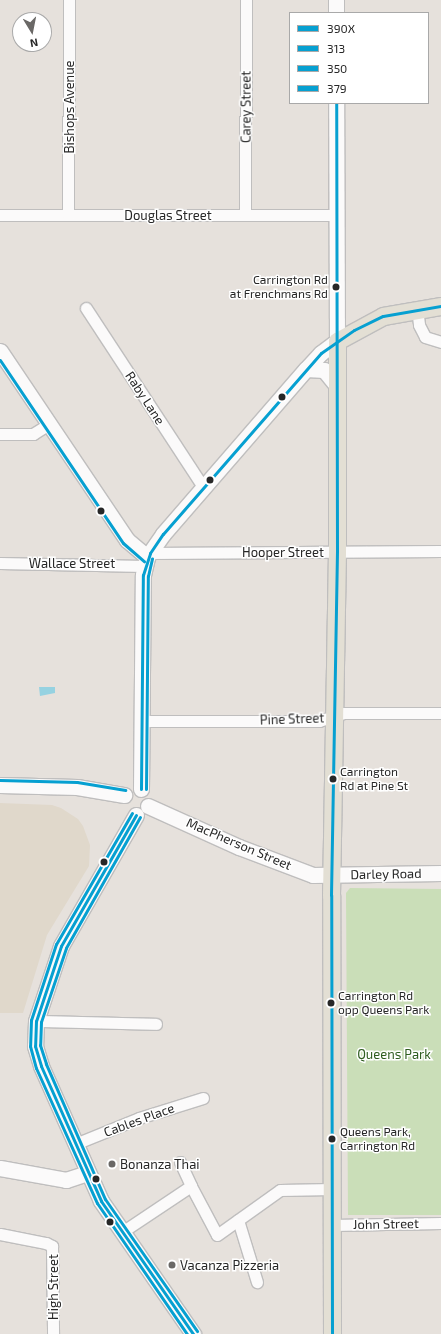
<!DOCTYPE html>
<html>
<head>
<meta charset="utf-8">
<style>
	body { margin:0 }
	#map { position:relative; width:441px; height:1334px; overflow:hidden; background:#e6e1dc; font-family:"Exo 2",sans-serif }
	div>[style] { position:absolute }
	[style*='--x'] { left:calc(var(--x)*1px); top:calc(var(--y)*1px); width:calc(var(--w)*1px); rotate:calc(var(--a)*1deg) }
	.education>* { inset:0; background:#e0d8cb }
	.green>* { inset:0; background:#cadeb8 }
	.water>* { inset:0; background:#96d2e1 }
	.roads { filter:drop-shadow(1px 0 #bfbebe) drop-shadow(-1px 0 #bfbebe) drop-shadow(0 1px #bfbebe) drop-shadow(0 -1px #bfbebe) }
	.street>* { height:11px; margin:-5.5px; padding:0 5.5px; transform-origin:5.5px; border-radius:5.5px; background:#fbfafa }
	.secondary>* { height:15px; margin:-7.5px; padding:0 7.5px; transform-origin:7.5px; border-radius:7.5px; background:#fbfafa }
	.primary>* { height:17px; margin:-8.5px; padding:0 8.5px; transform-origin:8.5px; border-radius:8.5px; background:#e3dfd4 }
	.bus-1>* { height:3px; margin:-1.5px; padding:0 1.5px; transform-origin:1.5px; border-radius:1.5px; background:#06a0d1 }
	.bus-2>* { height:3px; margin:-1.5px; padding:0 1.5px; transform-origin:1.5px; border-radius:1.5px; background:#06a0d1 }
	.bus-3>* { height:3px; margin:-1.5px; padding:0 1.5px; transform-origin:1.5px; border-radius:1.5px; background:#06a0d1 }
	.bus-4>* { height:3px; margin:-1.5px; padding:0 1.5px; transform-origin:1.5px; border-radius:1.5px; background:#06a0d1 }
	.dots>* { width:11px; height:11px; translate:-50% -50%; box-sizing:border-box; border:2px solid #fff; border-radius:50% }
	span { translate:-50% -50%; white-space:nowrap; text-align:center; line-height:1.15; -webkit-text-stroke:3px #fff; paint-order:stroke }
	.bus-label { font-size:12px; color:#272727 }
	.right { translate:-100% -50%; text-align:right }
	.left { translate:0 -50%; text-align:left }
	.street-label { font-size:13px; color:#272727 }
	.park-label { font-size:13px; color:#2e5c1f }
	.poi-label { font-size:13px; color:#272727 }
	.legend { position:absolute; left:289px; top:12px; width:140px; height:92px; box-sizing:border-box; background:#fff; border:1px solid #a9a9a9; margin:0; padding:5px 7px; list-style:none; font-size:12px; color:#272727 }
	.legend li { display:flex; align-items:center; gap:8px; height:20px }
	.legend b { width:20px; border:1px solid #a9a9a9 }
	.north { position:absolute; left:12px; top:12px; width:40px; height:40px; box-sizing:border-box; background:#fff; border:1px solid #a9a9a9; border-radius:50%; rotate:170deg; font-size:11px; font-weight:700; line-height:16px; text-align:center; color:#272727 }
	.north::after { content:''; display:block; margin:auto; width:14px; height:18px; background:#6a6866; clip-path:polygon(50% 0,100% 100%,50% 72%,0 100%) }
</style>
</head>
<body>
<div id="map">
	<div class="education">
		<i style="clip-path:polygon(0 803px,52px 805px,61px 808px,78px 819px,83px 826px,90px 845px,89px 866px,47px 935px,23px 1013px,0 1013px)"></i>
	</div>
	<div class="green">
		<i style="clip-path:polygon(350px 888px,441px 889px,441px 1215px,348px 1215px,346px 893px)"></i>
	</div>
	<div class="water">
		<i style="clip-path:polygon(39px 687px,55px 687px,55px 693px,40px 696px)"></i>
	</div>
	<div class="roads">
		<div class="street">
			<i style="--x:0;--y:215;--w:336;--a:0"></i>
			<i style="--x:68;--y:215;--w:215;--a:-89.7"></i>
			<i style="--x:245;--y:215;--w:215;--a:-89.7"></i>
			<i style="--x:86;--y:308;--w:215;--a:56.8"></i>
			<i style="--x:417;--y:308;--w:17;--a:83"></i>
			<i style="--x:419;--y:325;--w:13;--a:63"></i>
			<i style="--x:425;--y:337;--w:17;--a:17"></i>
			<i style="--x:0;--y:434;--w:33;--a:0"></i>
			<i style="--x:33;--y:434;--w:19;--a:-32"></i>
			<i style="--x:150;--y:553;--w:291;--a:-0.4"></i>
			<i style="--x:0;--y:563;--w:144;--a:1.2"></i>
			<i style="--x:143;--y:721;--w:176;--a:0"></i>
			<i style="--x:319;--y:721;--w:26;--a:-18"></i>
			<i style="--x:344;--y:713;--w:97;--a:0"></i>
			<i style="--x:36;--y:1021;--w:120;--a:1.4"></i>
			<i style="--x:75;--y:1144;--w:69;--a:-22.1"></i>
			<i style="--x:139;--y:1118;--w:67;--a:-17.4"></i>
			<i style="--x:180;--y:1162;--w:26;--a:65"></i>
			<i style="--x:238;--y:1220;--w:65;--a:73"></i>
			<i style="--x:332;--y:1225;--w:109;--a:-1.1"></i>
			<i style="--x:122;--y:1232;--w:83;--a:-33.7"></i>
			<i style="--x:191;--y:1186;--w:55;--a:62"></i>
			<i style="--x:217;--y:1235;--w:77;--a:-35.5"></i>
			<i style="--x:280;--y:1190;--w:52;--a:-1.1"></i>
			<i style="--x:0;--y:1234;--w:47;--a:11.1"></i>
			<i style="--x:46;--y:1243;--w:7;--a:27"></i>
			<i style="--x:52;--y:1246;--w:88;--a:89.3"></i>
		</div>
		<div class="secondary">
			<i style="--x:336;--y:0;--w:13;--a:90"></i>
			<i style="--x:0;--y:351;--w:228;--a:56.1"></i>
			<i style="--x:127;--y:540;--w:26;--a:40"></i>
			<i style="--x:306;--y:369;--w:18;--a:3"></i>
			<i style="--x:324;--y:370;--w:22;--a:51"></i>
			<i style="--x:0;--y:785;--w:77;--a:1.5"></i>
			<i style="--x:77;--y:787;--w:48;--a:9.7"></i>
			<i style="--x:141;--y:789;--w:214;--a:-89.5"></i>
			<i style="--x:143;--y:575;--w:18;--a:-77"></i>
			<i style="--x:147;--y:557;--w:28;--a:-55"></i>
			<i style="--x:163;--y:534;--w:218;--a:-49.1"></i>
			<i style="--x:306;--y:369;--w:22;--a:-47"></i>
			<i style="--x:321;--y:353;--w:20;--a:-37"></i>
			<i style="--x:337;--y:341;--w:238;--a:-90.2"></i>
			<i style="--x:148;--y:806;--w:100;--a:24.3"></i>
			<i style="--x:239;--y:847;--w:79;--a:20.7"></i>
			<i style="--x:313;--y:875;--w:128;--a:-0.9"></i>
			<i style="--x:136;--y:815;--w:151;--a:119.8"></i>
			<i style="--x:61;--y:946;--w:79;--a:108.4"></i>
			<i style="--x:36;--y:1021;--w:25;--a:92"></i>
			<i style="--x:35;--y:1046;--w:21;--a:73"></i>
			<i style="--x:41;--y:1066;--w:148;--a:66"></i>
			<i style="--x:101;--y:1201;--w:162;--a:55.3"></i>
			<i style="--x:0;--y:1168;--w:67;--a:10.3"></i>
			<i style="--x:66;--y:1180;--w:22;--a:-18"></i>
		</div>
		<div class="primary">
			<i style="--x:332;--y:1334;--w:439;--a:-90.1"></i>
			<i style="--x:331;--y:895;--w:344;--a:-89"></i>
			<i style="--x:337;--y:551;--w:210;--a:-90"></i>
			<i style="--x:337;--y:341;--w:52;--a:-28.5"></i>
			<i style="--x:383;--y:316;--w:59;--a:-9.8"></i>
		</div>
	</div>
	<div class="bus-1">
		<i style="--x:141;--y:789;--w:214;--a:-89.5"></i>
		<i style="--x:143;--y:575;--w:23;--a:-72"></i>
		<i style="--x:150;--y:553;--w:23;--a:-56"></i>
		<i style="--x:163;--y:534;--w:240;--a:-48.9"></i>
		<i style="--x:321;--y:353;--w:40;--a:-34.9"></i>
		<i style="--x:354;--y:330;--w:32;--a:-26"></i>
		<i style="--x:383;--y:316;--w:59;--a:-9.8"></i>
		<i style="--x:136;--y:815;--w:151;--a:119.8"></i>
		<i style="--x:61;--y:946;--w:79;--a:108.4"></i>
		<i style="--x:36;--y:1021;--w:25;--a:92"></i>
		<i style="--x:35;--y:1046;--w:21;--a:73"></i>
		<i style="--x:41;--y:1066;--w:148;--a:66"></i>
		<i style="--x:101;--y:1201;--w:162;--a:55.3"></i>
	</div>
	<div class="bus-2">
		<i style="--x:332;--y:1334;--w:439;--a:-90.1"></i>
		<i style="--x:331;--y:895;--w:344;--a:-89"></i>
		<i style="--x:337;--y:551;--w:448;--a:-90.1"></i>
	</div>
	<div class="bus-3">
		<i style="--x:0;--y:360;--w:220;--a:56.1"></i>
		<i style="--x:123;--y:543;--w:28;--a:41"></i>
		<i style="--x:146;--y:789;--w:213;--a:-89.5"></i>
		<i style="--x:148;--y:576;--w:18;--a:-77"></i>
		<i style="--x:132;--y:813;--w:151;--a:120.1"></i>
		<i style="--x:56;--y:944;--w:80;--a:108.2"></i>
		<i style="--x:31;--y:1020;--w:26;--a:92"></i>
		<i style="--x:30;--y:1046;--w:23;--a:75"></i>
		<i style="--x:36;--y:1068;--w:148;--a:65.7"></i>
		<i style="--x:97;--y:1203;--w:159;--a:55.5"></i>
	</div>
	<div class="bus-4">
		<i style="--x:0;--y:780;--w:77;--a:1.5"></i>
		<i style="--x:77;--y:782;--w:49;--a:9.5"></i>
		<i style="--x:140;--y:817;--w:150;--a:119.5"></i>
		<i style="--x:66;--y:948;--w:78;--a:108.7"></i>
		<i style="--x:41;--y:1022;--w:23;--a:92"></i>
		<i style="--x:40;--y:1045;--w:20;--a:72"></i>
		<i style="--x:46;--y:1064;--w:147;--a:66.4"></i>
		<i style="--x:105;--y:1199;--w:161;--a:55.1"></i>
	</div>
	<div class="dots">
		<i style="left:336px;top:287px;background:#272727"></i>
		<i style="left:282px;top:397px;background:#272727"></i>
		<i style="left:210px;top:480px;background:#272727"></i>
		<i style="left:101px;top:511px;background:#272727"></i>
		<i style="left:333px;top:779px;background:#272727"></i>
		<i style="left:104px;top:862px;background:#272727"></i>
		<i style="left:331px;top:1003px;background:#272727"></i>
		<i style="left:332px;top:1139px;background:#272727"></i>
		<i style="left:112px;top:1164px;background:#6a6866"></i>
		<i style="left:96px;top:1179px;background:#272727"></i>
		<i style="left:110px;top:1222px;background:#272727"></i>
		<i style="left:172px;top:1265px;background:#6a6866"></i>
	</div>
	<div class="bus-label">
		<span class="right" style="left:328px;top:287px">Carrington Rd<br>at Frenchmans Rd</span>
		<span class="left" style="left:340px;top:779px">Carrington<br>Rd at Pine St</span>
		<span class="left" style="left:338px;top:1003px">Carrington Rd<br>opp Queens Park</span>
		<span class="left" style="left:340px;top:1139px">Queens Park,<br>Carrington Rd</span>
	</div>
	<div class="street-label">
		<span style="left:69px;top:107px;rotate:-90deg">Bishops Avenue</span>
		<span style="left:246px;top:107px;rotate:-90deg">Carey Street</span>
		<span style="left:168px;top:215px">Douglas Street</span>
		<span style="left:145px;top:398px;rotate:57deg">Raby Lane</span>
		<span style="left:283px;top:552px">Hooper Street</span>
		<span style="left:72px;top:563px">Wallace Street</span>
		<span style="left:292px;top:719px;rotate:-2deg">Pine Street</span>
		<span style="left:239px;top:844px;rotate:23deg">MacPherson Street</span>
		<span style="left:386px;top:874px;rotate:-1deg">Darley Road</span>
		<span style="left:139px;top:1120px;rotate:-20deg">Cables Place</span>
		<span style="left:386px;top:1224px;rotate:-1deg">John Street</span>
		<span style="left:53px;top:1287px;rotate:-90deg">High Street</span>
	</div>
	<div class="park-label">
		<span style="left:394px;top:1054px">Queens Park</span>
	</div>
	<div class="poi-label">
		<span class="left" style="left:120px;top:1164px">Bonanza Thai</span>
		<span class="left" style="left:180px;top:1265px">Vacanza Pizzeria</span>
	</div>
	<ul class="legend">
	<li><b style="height:5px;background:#06a0d1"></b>390X</li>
	<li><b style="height:5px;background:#06a0d1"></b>313</li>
	<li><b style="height:5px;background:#06a0d1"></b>350</li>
	<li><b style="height:5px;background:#06a0d1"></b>379</li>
	</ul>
	<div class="north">N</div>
</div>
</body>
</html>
